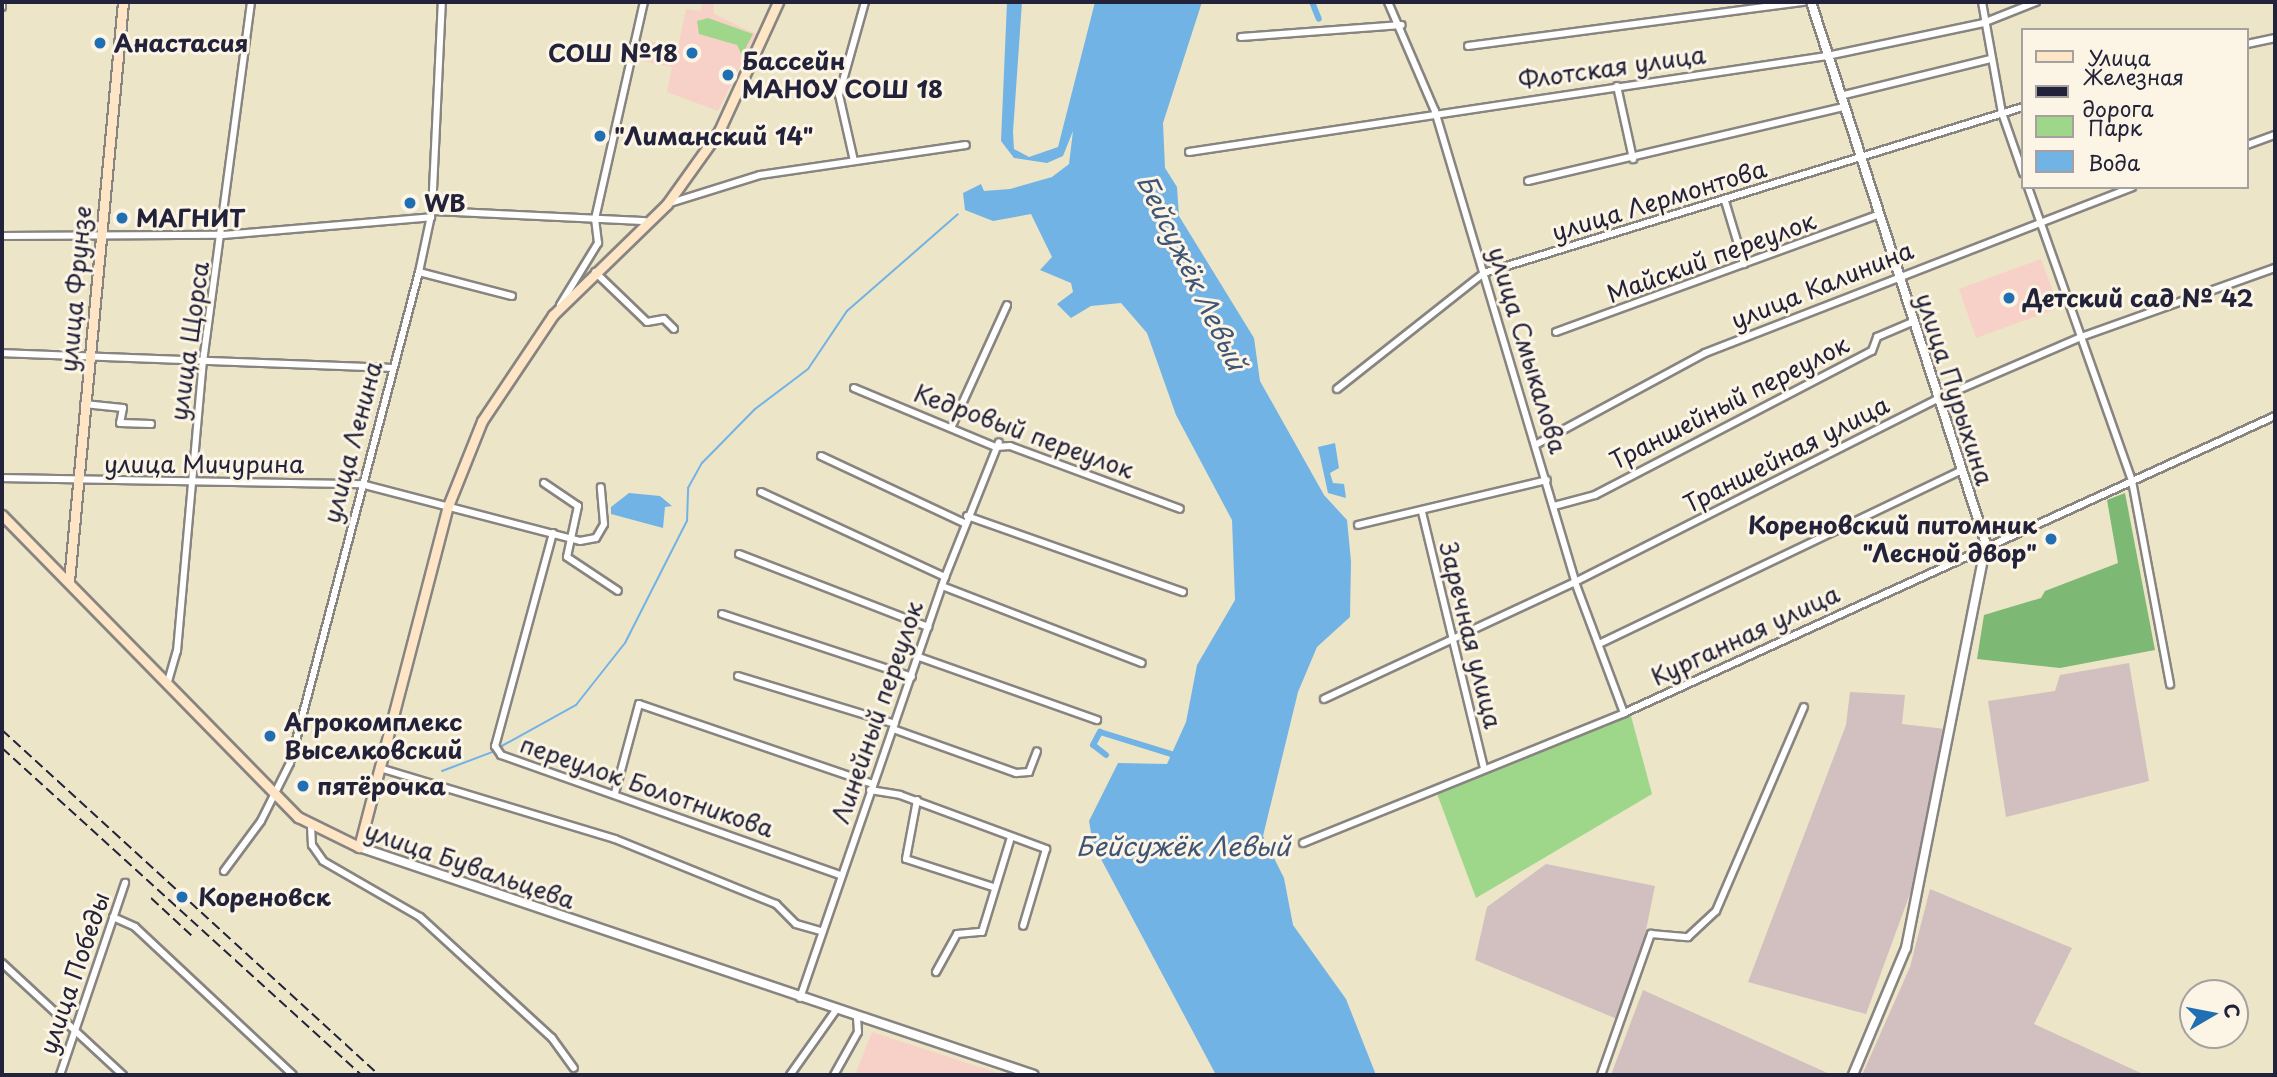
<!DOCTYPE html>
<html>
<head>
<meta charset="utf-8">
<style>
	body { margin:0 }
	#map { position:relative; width:2277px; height:1077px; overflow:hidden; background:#ece5c7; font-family:"Playpen Sans",sans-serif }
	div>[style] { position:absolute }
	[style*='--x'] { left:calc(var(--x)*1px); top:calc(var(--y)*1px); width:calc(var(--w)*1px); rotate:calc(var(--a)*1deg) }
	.built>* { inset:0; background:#f7d1c7 }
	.industrial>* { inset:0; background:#d2bfc0 }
	.green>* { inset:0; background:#9ed789 }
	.forest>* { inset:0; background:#7eb875 }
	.water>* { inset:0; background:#72b3e6 }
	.stream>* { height:2px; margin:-1px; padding:0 1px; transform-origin:1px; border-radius:1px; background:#72b3e6 }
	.canal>* { height:6px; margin:-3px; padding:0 3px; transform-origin:3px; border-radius:3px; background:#72b3e6 }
	.roads { filter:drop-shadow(2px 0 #878481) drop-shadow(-2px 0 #878481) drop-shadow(0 2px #878481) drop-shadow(0 -2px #878481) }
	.minor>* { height:6px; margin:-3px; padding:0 3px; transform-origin:3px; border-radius:3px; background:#fff }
	.tertiary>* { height:8px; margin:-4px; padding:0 4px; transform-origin:4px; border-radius:4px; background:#fff }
	.secondary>* { height:9px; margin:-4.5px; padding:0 4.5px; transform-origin:4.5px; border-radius:4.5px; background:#fde5c5 }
	.rail>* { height:2px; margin-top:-1px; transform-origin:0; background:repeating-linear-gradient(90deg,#22223b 0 10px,transparent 0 15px) }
	.dots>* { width:19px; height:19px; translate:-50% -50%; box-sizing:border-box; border:4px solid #fcf5e5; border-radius:50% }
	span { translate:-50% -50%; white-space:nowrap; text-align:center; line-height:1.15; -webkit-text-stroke:6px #fcf5e5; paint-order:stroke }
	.poi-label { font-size:24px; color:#22223b; font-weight:700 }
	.left { translate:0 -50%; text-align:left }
	.right { translate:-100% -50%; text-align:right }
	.street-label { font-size:24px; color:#22223b }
	.water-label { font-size:26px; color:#3e5577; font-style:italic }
	.frame { position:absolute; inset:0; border:4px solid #22223b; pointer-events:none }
	.legend { position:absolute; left:2021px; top:28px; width:228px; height:161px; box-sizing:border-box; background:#fcf5e5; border:2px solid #a5a1a1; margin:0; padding:9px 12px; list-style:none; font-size:21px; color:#22223b }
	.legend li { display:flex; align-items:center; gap:14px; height:35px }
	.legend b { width:35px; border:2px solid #a5a1a1 }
	.north { position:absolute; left:2179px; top:979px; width:70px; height:70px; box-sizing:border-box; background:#fcf5e5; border:2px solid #a5a1a1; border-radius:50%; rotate:80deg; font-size:19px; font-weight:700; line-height:28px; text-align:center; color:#22223b }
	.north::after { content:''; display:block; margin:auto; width:24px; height:32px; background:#1f6fb2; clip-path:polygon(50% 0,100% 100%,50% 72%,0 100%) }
</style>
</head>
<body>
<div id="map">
	<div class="built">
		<i style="clip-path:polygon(703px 2px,713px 2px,714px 14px,756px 34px,718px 111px,667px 92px,672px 67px,637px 60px,641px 40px,678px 47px,686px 9px,700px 11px)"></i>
		<i style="clip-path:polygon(2041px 259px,2059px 308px,1976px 338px,1959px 289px)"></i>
		<i style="clip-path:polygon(872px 1032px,1004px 1075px,855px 1075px)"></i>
	</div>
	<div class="industrial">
		<i style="clip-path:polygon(2129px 663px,2149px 781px,2006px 817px,1988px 701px,2055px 691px,2060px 675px)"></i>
		<i style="clip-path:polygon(1850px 692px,1905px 695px,1902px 724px,1945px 729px,1915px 880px,1866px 1014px,1748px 982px,1846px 725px)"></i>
		<i style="clip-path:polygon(1546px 864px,1655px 886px,1641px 954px,1617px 1019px,1475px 960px,1487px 907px)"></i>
		<i style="clip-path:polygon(1930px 889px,2072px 948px,2034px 1024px,2145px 1075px,1862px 1075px,1910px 967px)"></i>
		<i style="clip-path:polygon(1643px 990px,1832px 1075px,1611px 1075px)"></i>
	</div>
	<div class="green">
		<i style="clip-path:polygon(708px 18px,753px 34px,742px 55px,737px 45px,699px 34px,697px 21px)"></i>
		<i style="clip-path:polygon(1631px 716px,1652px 794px,1476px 898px,1436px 791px)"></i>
	</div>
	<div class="forest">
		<i style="clip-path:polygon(2125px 493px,2155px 650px,2060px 668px,1977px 659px,1984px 615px,2041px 598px,2045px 591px,2118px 563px,2107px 500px)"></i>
	</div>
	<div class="water">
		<i style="clip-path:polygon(1007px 2px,1022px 2px,1013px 132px,1014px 149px,1029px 157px,1058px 147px,1095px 2px,1202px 2px,1163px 123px,1165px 168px,1177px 187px,1179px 216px,1254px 338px,1260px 381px,1324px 495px,1347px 520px,1351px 561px,1350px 617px,1317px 647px,1298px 692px,1263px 836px,1284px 878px,1293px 925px,1346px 999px,1376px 1075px,1216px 1075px,1093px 844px,1089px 821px,1118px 763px,1167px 764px,1186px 722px,1197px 665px,1235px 600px,1232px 520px,1176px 415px,1147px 333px,1121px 303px,1091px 306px,1071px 318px,1057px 304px,1073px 292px,1071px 283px,1040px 270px,1052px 257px,1031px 214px,993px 221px,965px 210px,963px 193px,981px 184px,984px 191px,1010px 189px,1052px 177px,1069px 164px,1073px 131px,1063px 156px,1047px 163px,1014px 158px,1001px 141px)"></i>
		<i style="clip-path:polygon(1335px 443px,1339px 468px,1330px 473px,1333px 483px,1344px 484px,1346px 498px,1328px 493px,1318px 447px)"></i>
		<i style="clip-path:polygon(629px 493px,660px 496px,672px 506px,665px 507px,663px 528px,611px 514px,611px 507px)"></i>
	</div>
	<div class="stream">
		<i style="--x:500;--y:747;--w:87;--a:-28.9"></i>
		<i style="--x:576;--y:705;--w:79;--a:-51.7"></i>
		<i style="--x:625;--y:643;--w:137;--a:-63.1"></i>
		<i style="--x:687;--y:521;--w:33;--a:-88"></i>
		<i style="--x:688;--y:488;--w:29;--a:-61"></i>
		<i style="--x:702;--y:463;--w:76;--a:-45.5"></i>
		<i style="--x:755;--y:409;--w:66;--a:-37"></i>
		<i style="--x:808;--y:369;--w:70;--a:-56.1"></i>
		<i style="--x:847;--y:311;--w:147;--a:-41.1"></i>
		<i style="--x:442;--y:771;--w:57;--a:-20.7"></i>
	</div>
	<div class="canal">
		<i style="--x:1312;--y:2;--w:18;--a:68"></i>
		<i style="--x:1106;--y:755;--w:16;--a:-142"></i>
		<i style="--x:1093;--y:745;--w:15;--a:-62"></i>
		<i style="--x:1100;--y:732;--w:74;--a:17.2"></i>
	</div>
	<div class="roads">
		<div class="minor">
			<i style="--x:1388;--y:2;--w:119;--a:66.7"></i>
			<i style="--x:1435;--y:111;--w:491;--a:73.4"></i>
			<i style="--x:1575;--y:582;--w:140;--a:69.5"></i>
			<i style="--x:1982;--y:2;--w:113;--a:79.8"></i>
			<i style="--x:2002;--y:113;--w:64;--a:70.7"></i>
			<i style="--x:2;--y:7;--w:5;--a:-90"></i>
			<i style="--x:1241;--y:37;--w:161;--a:-4.3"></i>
			<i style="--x:2247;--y:44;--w:29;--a:-12"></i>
			<i style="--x:1468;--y:46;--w:339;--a:-7.5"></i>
			<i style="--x:1617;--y:86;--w:75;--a:77.6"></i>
			<i style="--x:1840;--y:96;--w:155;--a:-13.8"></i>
			<i style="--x:2247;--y:145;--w:30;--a:-20"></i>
			<i style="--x:1189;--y:152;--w:645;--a:-8.56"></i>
			<i style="--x:1827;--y:56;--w:159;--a:-11.9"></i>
			<i style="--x:1983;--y:23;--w:57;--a:-21.6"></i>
			<i style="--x:854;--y:161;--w:68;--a:-102.8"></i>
			<i style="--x:839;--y:95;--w:97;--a:-74.4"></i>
			<i style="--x:1528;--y:181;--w:324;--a:-13.2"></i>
			<i style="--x:2028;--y:187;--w:312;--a:70.5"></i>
			<i style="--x:2132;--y:481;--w:207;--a:79.4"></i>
			<i style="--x:1725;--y:201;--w:66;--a:73.2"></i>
			<i style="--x:667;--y:204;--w:97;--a:-17.3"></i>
			<i style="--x:760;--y:175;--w:208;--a:-8.3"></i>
			<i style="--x:432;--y:211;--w:213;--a:2.7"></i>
			<i style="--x:2;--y:236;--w:221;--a:-0.3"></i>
			<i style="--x:223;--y:235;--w:209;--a:-4.9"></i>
			<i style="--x:419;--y:272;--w:96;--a:14.5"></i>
			<i style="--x:595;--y:272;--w:72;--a:43.9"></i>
			<i style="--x:647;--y:322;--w:17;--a:-10"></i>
			<i style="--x:664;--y:319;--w:14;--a:45"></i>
			<i style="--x:560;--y:305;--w:73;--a:-58.5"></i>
			<i style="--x:598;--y:243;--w:24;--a:-97"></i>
			<i style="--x:595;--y:219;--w:222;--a:-77.3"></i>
			<i style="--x:1556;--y:332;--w:343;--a:-20"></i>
			<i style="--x:2;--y:353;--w:389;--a:2.2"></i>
			<i style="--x:854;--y:388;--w:154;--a:22.6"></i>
			<i style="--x:996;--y:447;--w:14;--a:-4"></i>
			<i style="--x:1010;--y:446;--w:181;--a:20.3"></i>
			<i style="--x:1337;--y:389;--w:187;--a:-38.3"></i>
			<i style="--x:1484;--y:273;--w:564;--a:-17.12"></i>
			<i style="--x:84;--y:404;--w:39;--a:6"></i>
			<i style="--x:123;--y:408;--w:15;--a:101"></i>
			<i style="--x:120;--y:423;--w:31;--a:2"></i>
			<i style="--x:951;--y:428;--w:135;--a:-65.5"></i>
			<i style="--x:1537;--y:444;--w:191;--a:-28.4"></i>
			<i style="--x:1705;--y:353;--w:458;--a:-21.2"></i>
			<i style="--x:821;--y:456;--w:158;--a:25.1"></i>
			<i style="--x:2;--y:478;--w:359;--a:1"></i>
			<i style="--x:361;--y:484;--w:226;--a:14.6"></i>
			<i style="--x:580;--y:541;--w:16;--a:-11"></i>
			<i style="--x:596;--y:538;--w:16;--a:-60"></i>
			<i style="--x:604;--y:524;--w:37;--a:-95"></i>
			<i style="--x:544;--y:483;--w:41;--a:34.1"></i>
			<i style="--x:578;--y:506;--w:52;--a:102.2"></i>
			<i style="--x:567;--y:557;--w:61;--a:33.7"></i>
			<i style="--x:761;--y:492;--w:203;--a:24.8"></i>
			<i style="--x:1554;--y:506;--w:42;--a:-15"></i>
			<i style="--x:1595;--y:495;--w:312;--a:-27.5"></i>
			<i style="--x:1872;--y:351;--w:15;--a:-70"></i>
			<i style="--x:1877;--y:337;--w:39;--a:-23"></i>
			<i style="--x:1422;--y:512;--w:263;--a:76.4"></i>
			<i style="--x:967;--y:516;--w:229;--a:19.4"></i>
			<i style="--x:1358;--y:525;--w:194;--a:-13.4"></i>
			<i style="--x:553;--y:533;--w:221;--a:105.2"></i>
			<i style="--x:495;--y:746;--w:11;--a:56"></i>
			<i style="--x:501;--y:755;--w:360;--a:19.5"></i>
			<i style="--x:739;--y:554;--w:203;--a:21.1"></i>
			<i style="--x:942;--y:586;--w:214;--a:21.1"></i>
			<i style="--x:722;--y:614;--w:200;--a:18.3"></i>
			<i style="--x:1599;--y:644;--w:403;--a:-25.6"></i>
			<i style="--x:919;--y:657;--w:189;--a:19.5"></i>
			<i style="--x:738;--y:676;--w:164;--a:17"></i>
			<i style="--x:167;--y:685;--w:35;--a:-74"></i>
			<i style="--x:177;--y:651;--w:290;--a:-84.9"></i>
			<i style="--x:203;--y:362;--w:363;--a:-82.4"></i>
			<i style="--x:1324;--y:699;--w:277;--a:-25"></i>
			<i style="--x:1575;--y:582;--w:406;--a:-26.8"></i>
			<i style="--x:1937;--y:399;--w:157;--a:-23.3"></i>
			<i style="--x:2081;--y:337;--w:206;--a:-19.6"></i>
			<i style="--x:893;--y:729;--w:131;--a:19.7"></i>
			<i style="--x:1016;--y:773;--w:13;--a:-4"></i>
			<i style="--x:1029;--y:772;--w:22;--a:-69"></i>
			<i style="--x:383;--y:769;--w:242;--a:16.8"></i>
			<i style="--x:615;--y:839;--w:174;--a:22"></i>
			<i style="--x:776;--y:904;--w:28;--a:45"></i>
			<i style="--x:796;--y:924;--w:26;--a:16"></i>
			<i style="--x:870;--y:790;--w:30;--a:9"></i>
			<i style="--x:900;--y:795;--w:156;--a:20.3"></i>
			<i style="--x:1046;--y:849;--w:80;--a:106.6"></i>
			<i style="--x:615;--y:793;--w:92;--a:-74.9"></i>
			<i style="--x:639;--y:704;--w:246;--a:18.9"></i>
			<i style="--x:917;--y:800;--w:60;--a:100.6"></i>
			<i style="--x:906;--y:859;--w:91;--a:17.8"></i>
			<i style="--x:311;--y:826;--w:19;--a:87"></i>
			<i style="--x:312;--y:845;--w:19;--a:55"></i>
			<i style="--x:323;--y:861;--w:112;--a:30"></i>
			<i style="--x:420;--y:917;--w:179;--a:42.5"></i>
			<i style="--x:552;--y:1038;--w:37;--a:54"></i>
			<i style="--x:1303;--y:843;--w:346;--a:-22"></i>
			<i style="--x:1624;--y:713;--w:716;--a:-24.52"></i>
			<i style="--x:224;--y:871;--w:62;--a:-53.5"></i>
			<i style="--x:261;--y:821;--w:65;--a:-63.4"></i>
			<i style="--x:290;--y:763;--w:508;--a:-75.28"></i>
			<i style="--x:419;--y:272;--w:62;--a:-78"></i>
			<i style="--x:432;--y:211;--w:209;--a:-87.3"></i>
			<i style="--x:113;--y:917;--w:24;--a:24"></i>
			<i style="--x:135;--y:927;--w:216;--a:43.1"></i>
			<i style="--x:2;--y:963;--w:165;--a:42.8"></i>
			<i style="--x:936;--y:972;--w:43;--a:-61.1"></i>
			<i style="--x:957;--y:934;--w:25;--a:-5"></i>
			<i style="--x:982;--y:932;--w:99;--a:-73"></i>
			<i style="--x:800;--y:998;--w:445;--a:-71"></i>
			<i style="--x:945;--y:577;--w:145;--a:-68.2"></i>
			<i style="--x:60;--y:1075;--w:203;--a:-71.3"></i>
			<i style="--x:790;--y:1075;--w:80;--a:-54.7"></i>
			<i style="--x:834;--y:1075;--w:49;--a:-60.8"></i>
			<i style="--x:858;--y:1032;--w:15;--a:-94"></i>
			<i style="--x:1601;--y:1075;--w:150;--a:-70.5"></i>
			<i style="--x:1651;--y:934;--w:37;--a:5"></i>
			<i style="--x:1688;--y:937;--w:38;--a:-43"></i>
			<i style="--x:1716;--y:911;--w:222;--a:-66.7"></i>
		</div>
		<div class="tertiary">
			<i style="--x:1811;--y:2;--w:570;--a:72.11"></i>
			<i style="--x:1986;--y:544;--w:412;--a:101.2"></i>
			<i style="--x:1906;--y:948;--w:138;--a:112.7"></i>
			<i style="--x:359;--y:847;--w:712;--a:18.66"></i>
		</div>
		<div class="secondary">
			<i style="--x:2;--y:515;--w:423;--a:45.6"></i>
			<i style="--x:298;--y:817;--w:68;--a:26.2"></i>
			<i style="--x:359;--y:847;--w:352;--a:-75.4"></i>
			<i style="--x:448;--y:506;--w:92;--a:-68.2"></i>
			<i style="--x:482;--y:421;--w:128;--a:-56.2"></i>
			<i style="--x:553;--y:315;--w:159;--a:-44.2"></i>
			<i style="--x:667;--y:204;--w:90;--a:-54.5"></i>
			<i style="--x:719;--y:131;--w:142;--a:-65.4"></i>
			<i style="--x:69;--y:581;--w:582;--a:-84.67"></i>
		</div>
	</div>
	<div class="rail">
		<i style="--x:2;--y:730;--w:511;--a:42.46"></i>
		<i style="--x:2;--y:748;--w:486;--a:42.3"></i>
		<i style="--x:151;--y:898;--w:56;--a:42.8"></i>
	</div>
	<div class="dots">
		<i style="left:100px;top:43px;background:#1f6fb2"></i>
		<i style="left:692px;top:53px;background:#1f6fb2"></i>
		<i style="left:728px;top:75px;background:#1f6fb2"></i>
		<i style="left:600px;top:136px;background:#1f6fb2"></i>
		<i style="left:410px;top:203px;background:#1f6fb2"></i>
		<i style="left:122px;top:218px;background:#1f6fb2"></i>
		<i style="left:2009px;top:298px;background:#1f6fb2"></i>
		<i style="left:2051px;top:539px;background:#1f6fb2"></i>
		<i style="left:270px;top:736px;background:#1f6fb2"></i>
		<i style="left:303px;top:786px;background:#1f6fb2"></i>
		<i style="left:182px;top:897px;background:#1f6fb2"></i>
	</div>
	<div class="poi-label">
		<span class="left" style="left:114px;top:43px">Анастасия</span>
		<span class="right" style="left:678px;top:53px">СОШ №18</span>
		<span class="left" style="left:742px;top:75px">Бассейн<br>МАНОУ СОШ 18</span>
		<span class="left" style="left:614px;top:136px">"Лиманский 14"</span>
		<span class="left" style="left:424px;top:203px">WB</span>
		<span class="left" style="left:136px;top:218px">МАГНИТ</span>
		<span class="left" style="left:2023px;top:298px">Детский сад № 42</span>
		<span class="right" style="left:2037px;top:539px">Кореновский питомник<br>"Лесной двор"</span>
		<span class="left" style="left:284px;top:736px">Агрокомплекс<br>Выселковский</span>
		<span class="left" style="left:317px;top:786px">пятёрочка</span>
		<span class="left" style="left:198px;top:897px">Кореновск</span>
	</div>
	<div class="street-label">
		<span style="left:1612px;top:67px;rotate:-8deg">Флотская улица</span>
		<span style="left:1659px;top:200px;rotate:-17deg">улица Лермонтова</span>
		<span style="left:1711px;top:257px;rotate:-20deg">Майский переулок</span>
		<span style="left:1822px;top:285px;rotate:-22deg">улица Калинина</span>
		<span style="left:75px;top:289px;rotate:-85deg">улица Фрунзе</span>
		<span style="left:189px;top:341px;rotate:-82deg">улица Щорса</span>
		<span style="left:1528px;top:350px;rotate:73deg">улица Смыкалова</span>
		<span style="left:1955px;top:389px;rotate:72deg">улица Пурыхина</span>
		<span style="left:1729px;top:402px;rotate:-27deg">Траншейный переулок</span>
		<span style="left:1024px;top:431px;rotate:20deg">Кедровый переулок</span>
		<span style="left:352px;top:442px;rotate:-75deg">улица Ленина</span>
		<span style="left:1786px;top:454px;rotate:-27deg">Траншейная улица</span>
		<span style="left:204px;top:464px">улица Мичурина</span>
		<span style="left:1471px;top:635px;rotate:76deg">Заречная улица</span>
		<span style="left:1745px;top:635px;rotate:-25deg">Курганная улица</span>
		<span style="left:877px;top:712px;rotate:-71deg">Линейный переулок</span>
		<span style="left:647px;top:786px;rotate:19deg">переулок Болотникова</span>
		<span style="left:470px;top:865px;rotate:19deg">улица Бувальцева</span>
		<span style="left:74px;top:973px;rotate:-71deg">улица Победы</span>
	</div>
	<div class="water-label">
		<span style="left:1192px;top:272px;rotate:64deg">Бейсужёк Левый</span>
		<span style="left:1183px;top:846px">Бейсужёк Левый</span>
	</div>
	<div class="frame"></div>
	<ul class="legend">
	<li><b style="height:9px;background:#fde5c5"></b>Улица</li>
	<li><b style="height:9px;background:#22223b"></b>Железная дорога</li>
	<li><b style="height:19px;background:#9ed789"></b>Парк</li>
	<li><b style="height:19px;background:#72b3e6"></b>Вода</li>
	</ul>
	<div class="north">С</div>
</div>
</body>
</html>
